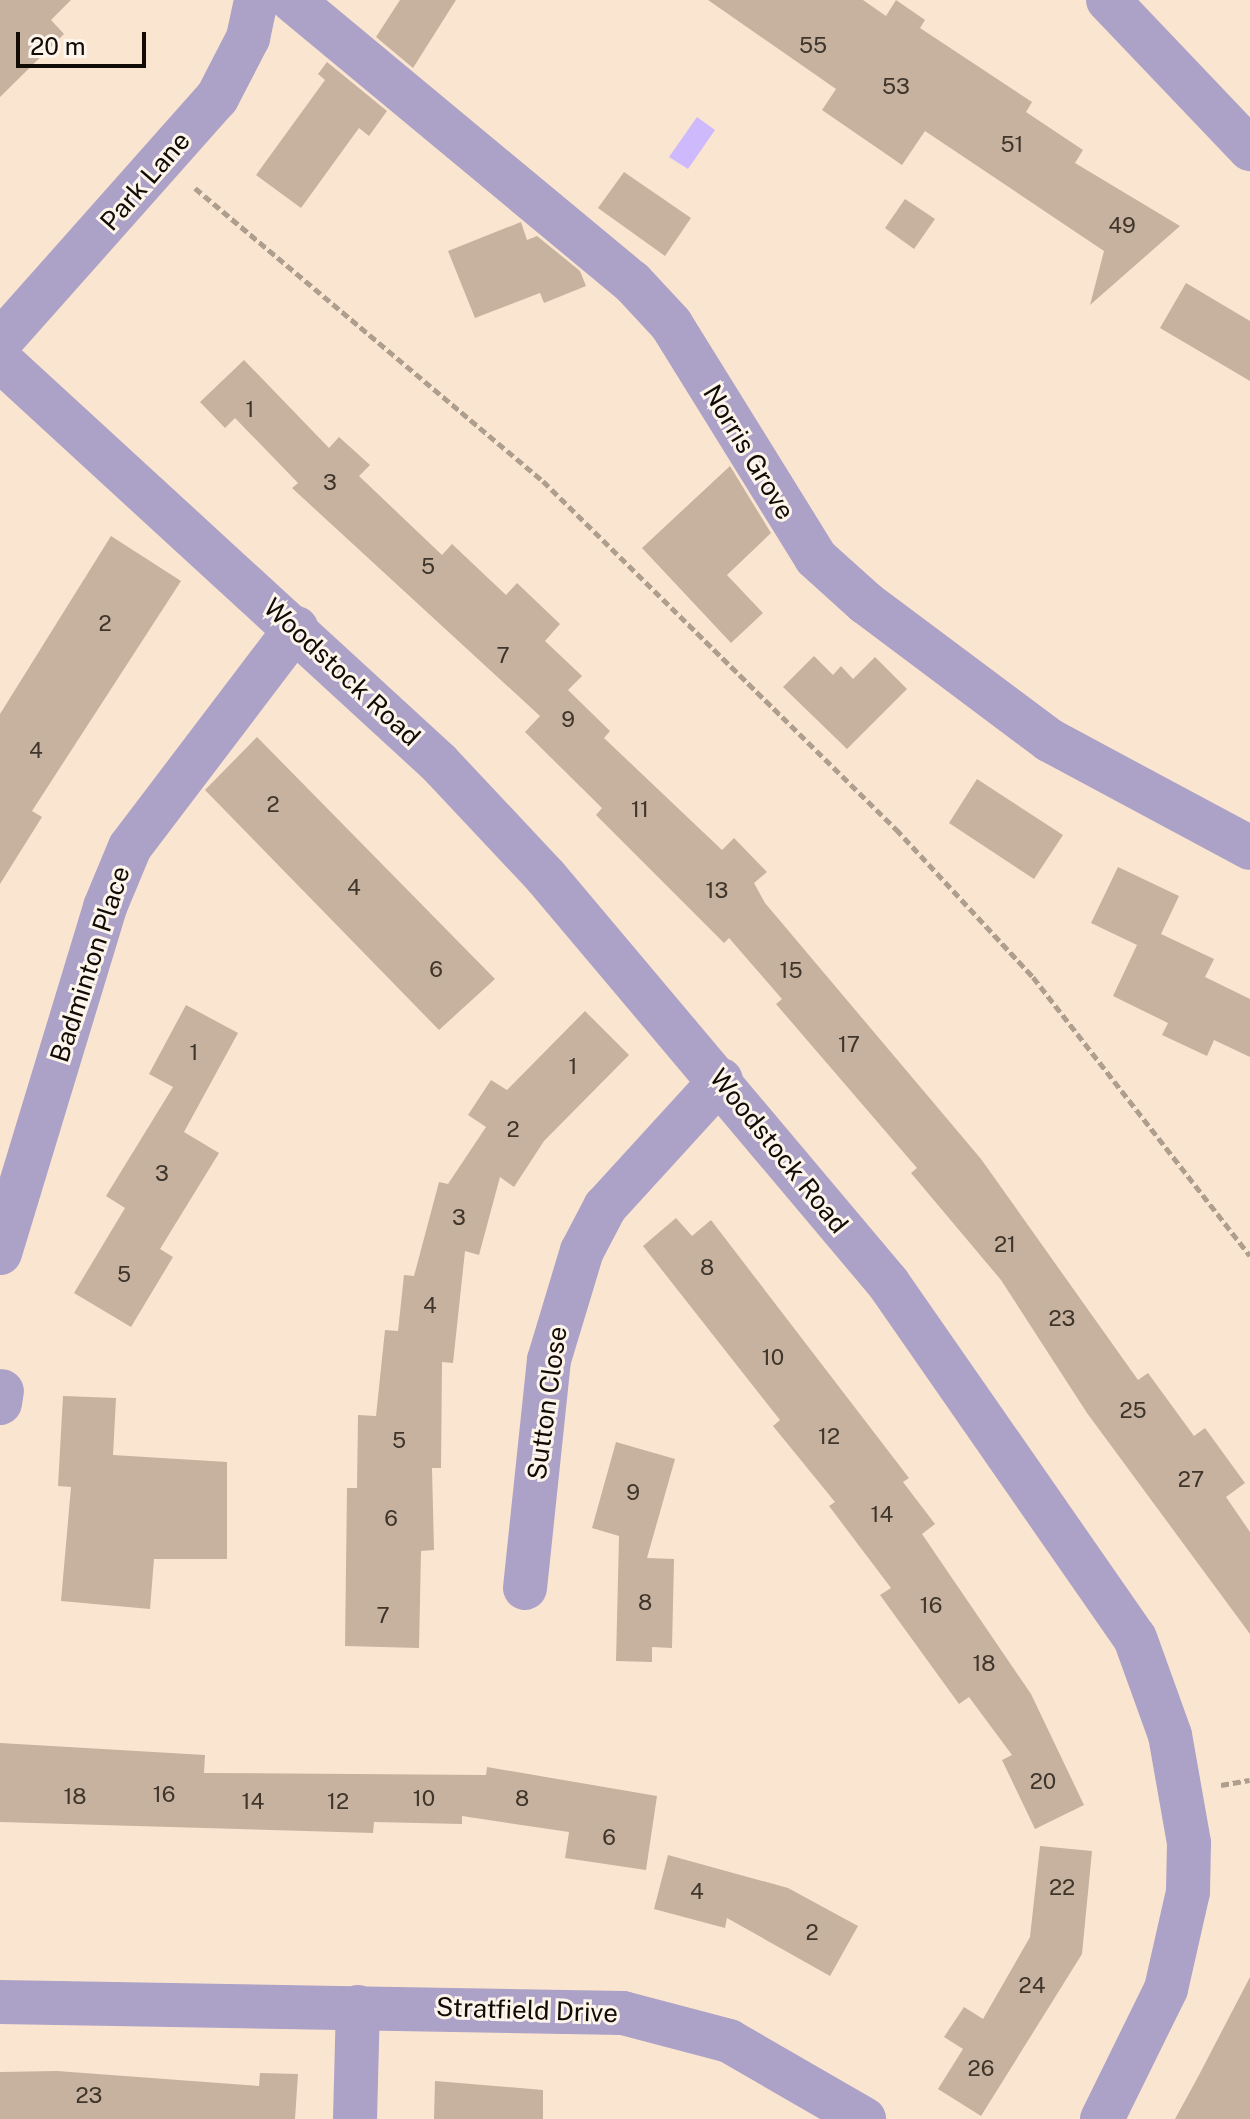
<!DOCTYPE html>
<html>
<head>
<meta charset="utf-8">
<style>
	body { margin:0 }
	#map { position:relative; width:1250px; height:2119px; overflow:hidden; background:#fae5d0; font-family:"Public Sans",sans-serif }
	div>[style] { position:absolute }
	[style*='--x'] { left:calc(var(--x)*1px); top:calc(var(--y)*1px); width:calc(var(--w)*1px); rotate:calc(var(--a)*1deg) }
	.water>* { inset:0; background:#ceb9fd }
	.building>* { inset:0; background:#c6b29e }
	.path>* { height:5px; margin-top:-2.5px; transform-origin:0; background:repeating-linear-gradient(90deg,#ae9e8e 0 8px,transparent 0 12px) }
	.minor>* { height:44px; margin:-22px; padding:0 22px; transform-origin:22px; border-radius:22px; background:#aca1c6 }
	span { translate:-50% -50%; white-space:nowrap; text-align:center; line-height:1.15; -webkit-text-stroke:6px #fdf5ec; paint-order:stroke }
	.number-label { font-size:22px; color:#3f352b }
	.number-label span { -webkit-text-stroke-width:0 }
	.street-label { font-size:26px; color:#120b05 }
	.scale { position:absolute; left:16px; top:32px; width:130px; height:36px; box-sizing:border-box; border:4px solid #120b05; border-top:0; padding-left:10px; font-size:24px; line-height:28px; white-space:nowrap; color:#120b05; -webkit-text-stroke:6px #fdf5ec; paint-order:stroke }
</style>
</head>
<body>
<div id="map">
	<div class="water">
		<i style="clip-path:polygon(697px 117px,715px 130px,688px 169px,669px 157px)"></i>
	</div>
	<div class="building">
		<i style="clip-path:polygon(0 0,71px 0,51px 20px,64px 34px,0 97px)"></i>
		<i style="clip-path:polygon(400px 0,456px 0,413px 68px,376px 37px)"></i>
		<i style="clip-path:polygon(708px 0,863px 0,886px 16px,896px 0,925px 20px,920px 28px,1032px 102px,1026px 112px,1083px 150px,1075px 163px,1180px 226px,1090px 305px,1104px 251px,925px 131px,902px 165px,822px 110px,836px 89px)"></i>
		<i style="clip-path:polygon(327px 62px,387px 111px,369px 136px,359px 128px,301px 208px,256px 175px,325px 80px,318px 74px)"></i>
		<i style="clip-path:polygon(624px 172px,691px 218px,665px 256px,598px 208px)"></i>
		<i style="clip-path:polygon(905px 199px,935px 219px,914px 249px,885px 228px)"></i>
		<i style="clip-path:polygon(521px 222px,527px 240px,537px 236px,580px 271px,586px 286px,544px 303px,540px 293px,475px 318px,448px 251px)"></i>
		<i style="clip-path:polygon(1186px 283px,1250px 321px,1250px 381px,1160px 328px)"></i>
		<i style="clip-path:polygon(244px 360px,329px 448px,339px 437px,370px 465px,359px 476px,442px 555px,452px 544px,506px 595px,517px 583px,560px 624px,545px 641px,582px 676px,568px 690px,610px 731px,604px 738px,722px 850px,734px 838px,767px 872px,754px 883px,765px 903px,981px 1159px,1138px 1380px,1148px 1373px,1194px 1436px,1205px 1428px,1245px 1483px,1226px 1497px,1250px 1532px,1250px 1634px,1087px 1413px,1001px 1280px,911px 1173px,917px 1168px,776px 1004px,782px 999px,729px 938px,724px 943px,596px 815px,602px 808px,525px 732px,540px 716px,292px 488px,298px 483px,235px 418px,225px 428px,200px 402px)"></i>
		<i style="clip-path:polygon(730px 466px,771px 533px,727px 575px,763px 613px,731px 643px,642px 548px)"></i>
		<i style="clip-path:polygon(111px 536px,181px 581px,32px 811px,42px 817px,0 884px,0 714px)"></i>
		<i style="clip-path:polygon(814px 656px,833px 675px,841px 666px,853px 679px,875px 657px,907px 689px,847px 749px,783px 687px)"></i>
		<i style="clip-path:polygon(257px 737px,495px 979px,439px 1030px,205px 790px)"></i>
		<i style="clip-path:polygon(977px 779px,1063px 835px,1034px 879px,949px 823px)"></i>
		<i style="clip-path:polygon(1118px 867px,1179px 896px,1161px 934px,1214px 959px,1205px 977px,1250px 999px,1250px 1057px,1214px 1040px,1207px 1056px,1162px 1035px,1168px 1023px,1113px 996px,1137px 945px,1091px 923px)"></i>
		<i style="clip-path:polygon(186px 1005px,238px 1033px,184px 1132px,219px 1153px,160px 1249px,173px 1257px,131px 1327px,74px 1293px,125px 1208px,106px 1196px,173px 1087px,149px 1074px)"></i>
		<i style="clip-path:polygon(585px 1011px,629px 1055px,544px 1141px,514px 1187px,500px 1177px,479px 1255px,465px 1251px,453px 1363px,442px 1362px,441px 1468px,432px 1468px,434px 1550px,421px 1551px,419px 1648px,345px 1646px,347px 1488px,357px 1488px,358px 1415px,376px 1416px,385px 1330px,398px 1331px,404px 1275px,414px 1276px,439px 1182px,448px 1184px,486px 1127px,468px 1115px,491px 1080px,507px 1090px)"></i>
		<i style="clip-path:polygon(676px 1218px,692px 1236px,711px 1220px,909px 1478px,903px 1482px,935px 1524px,922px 1534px,1031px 1694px,1084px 1805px,1035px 1829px,1002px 1760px,1012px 1755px,969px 1697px,959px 1704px,880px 1595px,891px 1588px,829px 1506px,835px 1502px,773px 1426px,780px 1420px,643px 1246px)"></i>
		<i style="clip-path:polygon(63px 1396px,116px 1398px,113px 1455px,227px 1462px,227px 1559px,154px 1559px,150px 1609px,61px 1601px,71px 1487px,58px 1486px)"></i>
		<i style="clip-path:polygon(616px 1442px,675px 1459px,647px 1558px,674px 1559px,672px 1648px,652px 1647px,652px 1662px,616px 1661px,619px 1536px,592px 1528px)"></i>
		<i style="clip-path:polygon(0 1743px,205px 1755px,204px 1773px,486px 1775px,487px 1767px,657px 1796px,646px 1870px,565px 1858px,569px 1832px,462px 1816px,462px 1824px,374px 1822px,373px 1833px,0 1822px)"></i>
		<i style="clip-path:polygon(1040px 1846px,1092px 1851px,1082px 1954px,981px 2116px,938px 2089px,963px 2049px,944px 2037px,964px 2007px,983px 2019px,1030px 1937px)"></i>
		<i style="clip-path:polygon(668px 1855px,788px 1888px,858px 1926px,830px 1976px,727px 1918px,725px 1928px,654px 1909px)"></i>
		<i style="clip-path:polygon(1250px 1977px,1250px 2119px,1175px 2119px,1199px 2075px)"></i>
		<i style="clip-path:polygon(57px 2071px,259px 2086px,260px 2073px,298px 2074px,295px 2119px,0 2119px,0 2072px)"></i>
		<i style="clip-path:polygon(435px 2081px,543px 2090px,543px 2119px,434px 2119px)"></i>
	</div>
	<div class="path">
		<i style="--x:195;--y:188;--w:455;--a:40.1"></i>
		<i style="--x:543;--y:481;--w:496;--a:44.6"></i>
		<i style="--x:896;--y:829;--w:202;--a:47.2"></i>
		<i style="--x:1033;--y:977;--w:353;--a:52.1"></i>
		<i style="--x:1221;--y:1785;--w:29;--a:-10"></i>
	</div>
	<div class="minor">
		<i style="--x:292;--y:0;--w:442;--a:39.7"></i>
		<i style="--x:632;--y:282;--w:57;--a:47.1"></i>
		<i style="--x:671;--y:324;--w:275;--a:58.2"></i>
		<i style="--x:816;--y:558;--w:67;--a:42"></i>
		<i style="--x:866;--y:603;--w:229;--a:36.8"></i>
		<i style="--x:1049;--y:740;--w:228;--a:28.2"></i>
		<i style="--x:1108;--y:0;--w:206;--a:46.4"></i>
		<i style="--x:0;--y:342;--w:327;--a:-48.4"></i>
		<i style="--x:217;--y:98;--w:68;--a:-62.7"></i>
		<i style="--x:248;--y:38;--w:39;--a:-78"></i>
		<i style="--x:0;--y:360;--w:596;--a:42.55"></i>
		<i style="--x:439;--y:763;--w:156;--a:46.8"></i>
		<i style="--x:546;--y:877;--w:531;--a:49.89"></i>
		<i style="--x:888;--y:1283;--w:432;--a:55.2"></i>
		<i style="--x:1135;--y:1638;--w:103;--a:70.2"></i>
		<i style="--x:1170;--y:1735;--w:110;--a:80"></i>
		<i style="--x:1189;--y:1843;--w:49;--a:91.2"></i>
		<i style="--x:1188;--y:1892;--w:99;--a:102.8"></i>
		<i style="--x:1166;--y:1989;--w:145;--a:116.2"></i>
		<i style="--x:0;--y:1253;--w:362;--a:-73.1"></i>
		<i style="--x:105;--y:907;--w:65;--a:-67.4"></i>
		<i style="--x:130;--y:847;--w:275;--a:-52.8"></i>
		<i style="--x:0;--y:1403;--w:12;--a:-81"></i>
		<i style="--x:525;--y:1588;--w:229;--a:-84"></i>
		<i style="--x:549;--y:1360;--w:114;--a:-73.2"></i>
		<i style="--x:582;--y:1251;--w:50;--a:-62.4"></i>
		<i style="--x:605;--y:1207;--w:172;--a:-47.6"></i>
		<i style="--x:0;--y:2002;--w:623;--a:1.01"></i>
		<i style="--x:623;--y:2013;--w:110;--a:14.8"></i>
		<i style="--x:729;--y:2041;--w:156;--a:30"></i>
		<i style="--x:355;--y:2119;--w:112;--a:-88.5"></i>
	</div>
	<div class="number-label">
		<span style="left:813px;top:46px">55</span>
		<span style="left:896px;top:87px">53</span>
		<span style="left:1012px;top:145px">51</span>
		<span style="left:1122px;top:226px">49</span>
		<span style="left:250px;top:410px">1</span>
		<span style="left:330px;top:483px">3</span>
		<span style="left:428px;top:567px">5</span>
		<span style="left:105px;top:624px">2</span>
		<span style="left:503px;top:656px">7</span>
		<span style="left:568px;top:720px">9</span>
		<span style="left:36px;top:751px">4</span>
		<span style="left:273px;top:805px">2</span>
		<span style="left:640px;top:810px">11</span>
		<span style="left:354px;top:888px">4</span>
		<span style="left:717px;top:891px">13</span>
		<span style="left:436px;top:970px">6</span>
		<span style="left:791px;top:971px">15</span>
		<span style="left:849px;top:1045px">17</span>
		<span style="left:194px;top:1053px">1</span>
		<span style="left:573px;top:1067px">1</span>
		<span style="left:513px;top:1130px">2</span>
		<span style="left:162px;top:1174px">3</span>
		<span style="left:459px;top:1218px">3</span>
		<span style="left:1005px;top:1245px">21</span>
		<span style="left:707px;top:1268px">8</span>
		<span style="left:124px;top:1275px">5</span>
		<span style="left:430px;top:1306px">4</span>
		<span style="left:1062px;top:1319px">23</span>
		<span style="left:773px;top:1358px">10</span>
		<span style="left:1133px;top:1411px">25</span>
		<span style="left:829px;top:1437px">12</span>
		<span style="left:399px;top:1441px">5</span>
		<span style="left:1191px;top:1480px">27</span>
		<span style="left:633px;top:1493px">9</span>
		<span style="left:882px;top:1515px">14</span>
		<span style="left:391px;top:1519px">6</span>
		<span style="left:645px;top:1603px">8</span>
		<span style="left:931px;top:1606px">16</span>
		<span style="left:383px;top:1616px">7</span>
		<span style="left:984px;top:1664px">18</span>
		<span style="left:1043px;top:1782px">20</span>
		<span style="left:164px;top:1795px">16</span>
		<span style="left:75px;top:1797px">18</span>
		<span style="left:424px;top:1799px">10</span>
		<span style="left:522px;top:1799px">8</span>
		<span style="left:253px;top:1802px">14</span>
		<span style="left:338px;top:1802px">12</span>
		<span style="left:609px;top:1838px">6</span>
		<span style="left:1062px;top:1888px">22</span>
		<span style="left:697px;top:1892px">4</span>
		<span style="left:812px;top:1933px">2</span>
		<span style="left:1032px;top:1986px">24</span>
		<span style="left:981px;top:2069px">26</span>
		<span style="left:89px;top:2096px">23</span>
	</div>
	<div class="street-label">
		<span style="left:145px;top:181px;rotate:-49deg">Park Lane</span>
		<span style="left:749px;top:452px;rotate:59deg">Norris Grove</span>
		<span style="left:342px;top:672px;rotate:43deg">Woodstock Road</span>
		<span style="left:90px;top:964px;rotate:-72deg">Badminton Place</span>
		<span style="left:779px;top:1151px;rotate:51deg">Woodstock Road</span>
		<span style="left:547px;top:1403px;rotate:-82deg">Sutton Close</span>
		<span style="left:527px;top:2010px;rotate:2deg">Stratfield Drive</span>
	</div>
	<div class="scale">20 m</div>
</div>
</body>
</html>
